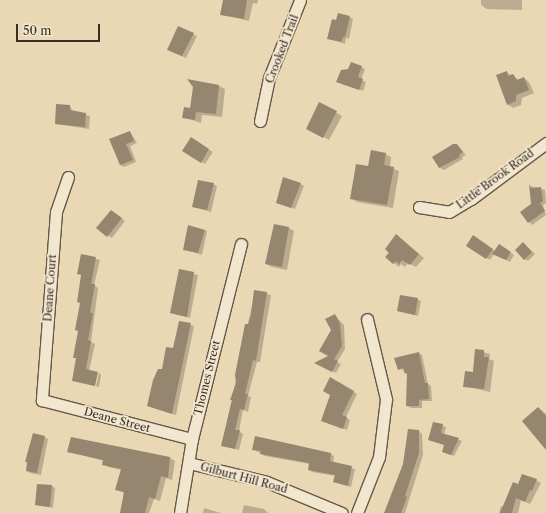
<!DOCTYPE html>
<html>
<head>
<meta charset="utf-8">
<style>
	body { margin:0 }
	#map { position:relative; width:546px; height:513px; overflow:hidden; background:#ead8b4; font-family:"Libre Caslon Text",serif }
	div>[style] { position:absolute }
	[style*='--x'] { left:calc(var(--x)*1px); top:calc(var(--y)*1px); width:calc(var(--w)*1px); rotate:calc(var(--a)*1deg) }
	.shadow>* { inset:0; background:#0003 }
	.building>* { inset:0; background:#968670 }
	.roads { filter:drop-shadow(1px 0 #66584a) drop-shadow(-1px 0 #66584a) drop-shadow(0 1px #66584a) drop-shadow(0 -1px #66584a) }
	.minor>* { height:11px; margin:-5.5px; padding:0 5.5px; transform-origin:5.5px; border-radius:5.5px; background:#f1e6ce }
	span { translate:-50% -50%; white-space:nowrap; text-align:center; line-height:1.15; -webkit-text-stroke:3.5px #f1e6ce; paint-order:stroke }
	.street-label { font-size:11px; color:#3a2d27 }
	.scale { position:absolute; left:16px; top:24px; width:84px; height:18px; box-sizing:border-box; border:2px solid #3a2d27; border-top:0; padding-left:5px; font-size:12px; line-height:14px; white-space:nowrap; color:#3a2d27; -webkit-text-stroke:3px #f1e6ce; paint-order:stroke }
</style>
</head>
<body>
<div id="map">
	<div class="shadow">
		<i style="clip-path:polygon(230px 0,258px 0,257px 4px,253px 3px,249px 21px,221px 14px)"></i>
		<i style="clip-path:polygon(481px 0,522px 0,522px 10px,487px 9px,481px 5px)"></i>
		<i style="clip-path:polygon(349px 17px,353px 19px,349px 39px,346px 38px,345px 44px,328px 38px,337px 21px)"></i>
		<i style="clip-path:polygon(178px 28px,197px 36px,186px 58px,172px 52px)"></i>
		<i style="clip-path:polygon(352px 63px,365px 69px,361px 80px,366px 82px,363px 91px,341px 83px)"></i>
		<i style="clip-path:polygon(506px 72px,519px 80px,524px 78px,529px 82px,534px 93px,522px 98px,521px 105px,513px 108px,507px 104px)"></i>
		<i style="clip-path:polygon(219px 86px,225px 89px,222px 117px,202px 115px,201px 123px,183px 117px)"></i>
		<i style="clip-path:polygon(320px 103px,342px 116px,329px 140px,307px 128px)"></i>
		<i style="clip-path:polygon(70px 106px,73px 112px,90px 116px,89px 129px,56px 124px)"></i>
		<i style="clip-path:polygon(130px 132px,137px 143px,130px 146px,136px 162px,124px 167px,120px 165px,111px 140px)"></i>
		<i style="clip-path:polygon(191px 139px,213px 152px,205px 164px,184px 151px)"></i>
		<i style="clip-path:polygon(457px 145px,466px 155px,462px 157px,463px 159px,444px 170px,440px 168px,434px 158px)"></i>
		<i style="clip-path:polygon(385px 154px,391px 157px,390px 167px,399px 171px,393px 208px,357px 202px,351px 198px,369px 168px)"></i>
		<i style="clip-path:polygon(213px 184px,217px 186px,211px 212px,193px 207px)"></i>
		<i style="clip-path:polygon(301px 184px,304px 186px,295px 209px,278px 203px)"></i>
		<i style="clip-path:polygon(530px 186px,545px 190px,546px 203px,543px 205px,546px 215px,532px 225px,521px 213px,532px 204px)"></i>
		<i style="clip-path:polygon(115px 213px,125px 221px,112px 238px,98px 228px)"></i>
		<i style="clip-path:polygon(189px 226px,207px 231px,202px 255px,184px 249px)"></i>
		<i style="clip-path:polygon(289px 228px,294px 231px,287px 270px,272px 267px,266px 264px)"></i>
		<i style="clip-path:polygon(396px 236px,424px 258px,416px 267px,408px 263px,405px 267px,401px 264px,399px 267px,386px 257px)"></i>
		<i style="clip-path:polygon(477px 239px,495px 251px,499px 245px,514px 255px,510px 262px,494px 254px,490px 260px,468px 245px)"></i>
		<i style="clip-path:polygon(523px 243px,535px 254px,528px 261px,524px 259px)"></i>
		<i style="clip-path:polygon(82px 255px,100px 260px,94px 285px,98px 288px,91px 342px,95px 344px,89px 371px,97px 372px,94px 386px,73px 380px,77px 359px,74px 357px,79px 331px,81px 304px,78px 302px,82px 275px)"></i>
		<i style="clip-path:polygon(180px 270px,198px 275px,190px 318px,171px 313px)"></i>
		<i style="clip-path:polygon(255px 291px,271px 295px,260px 362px,257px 362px,248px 396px,251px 397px,248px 412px,243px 410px,239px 431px,243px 434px,239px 450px,222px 445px)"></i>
		<i style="clip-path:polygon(417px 299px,421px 301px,418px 316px,398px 311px)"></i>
		<i style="clip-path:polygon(335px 316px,344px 325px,345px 349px,337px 362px,341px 364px,336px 373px,316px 363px,330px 356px)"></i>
		<i style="clip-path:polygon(180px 322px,194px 326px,176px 415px,148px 406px,174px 350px)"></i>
		<i style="clip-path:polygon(476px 350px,490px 354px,489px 359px,494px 361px,490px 392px,464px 386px,473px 373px)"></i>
		<i style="clip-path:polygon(418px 353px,422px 355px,428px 384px,431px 386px,432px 401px,422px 401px,422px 408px,411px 408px,407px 406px,408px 374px,405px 370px,398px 369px)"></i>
		<i style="clip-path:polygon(99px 373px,101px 375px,99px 387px,96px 386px)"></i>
		<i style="clip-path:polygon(331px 379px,357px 394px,346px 417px,350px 420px,347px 430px,326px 422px,331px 395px)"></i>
		<i style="clip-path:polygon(539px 408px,546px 414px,546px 448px)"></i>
		<i style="clip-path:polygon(434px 423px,446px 427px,444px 435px,462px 441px,454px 456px,443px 452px,445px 445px,430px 440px)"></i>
		<i style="clip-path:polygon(419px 431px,422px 434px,423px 455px,405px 513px,388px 513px,404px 465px)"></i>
		<i style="clip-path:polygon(44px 437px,48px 439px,41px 475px,30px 473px,27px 471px,28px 463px,26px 462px)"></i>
		<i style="clip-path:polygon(253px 449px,331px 454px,334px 456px,333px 463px,355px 469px,351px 487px,334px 482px,336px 476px,312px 472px,309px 469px,310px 464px,265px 456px)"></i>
		<i style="clip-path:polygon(68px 451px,170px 458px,175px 461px,172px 480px,166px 478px,160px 501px,154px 499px,149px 513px,121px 513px,124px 493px,116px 489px,122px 470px,108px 467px,104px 464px,104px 461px)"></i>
		<i style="clip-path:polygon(536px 480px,541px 483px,530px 504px,521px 500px,518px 513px,499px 513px,501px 506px,504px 507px,519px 486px)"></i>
		<i style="clip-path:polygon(52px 486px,55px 488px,53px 508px,36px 505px)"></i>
		<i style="clip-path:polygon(244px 505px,264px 509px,268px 513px,242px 513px)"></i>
		<i style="clip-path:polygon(204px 508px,221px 513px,203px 513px)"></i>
	</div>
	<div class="building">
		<i style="clip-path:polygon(223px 0,247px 0,244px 19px,220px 15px)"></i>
		<i style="clip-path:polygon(338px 13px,350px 16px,345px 37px,343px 37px,341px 42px,327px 39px,332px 19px,336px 20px)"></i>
		<i style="clip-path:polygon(178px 26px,194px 33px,182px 56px,167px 50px)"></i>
		<i style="clip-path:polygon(351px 62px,362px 66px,358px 77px,363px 79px,359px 90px,336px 82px,341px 70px,348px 69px)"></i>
		<i style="clip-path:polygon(507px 71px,508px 76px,513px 74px,517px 80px,524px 77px,529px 90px,516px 95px,516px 101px,507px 105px,496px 75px)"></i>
		<i style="clip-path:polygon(187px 79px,219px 85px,216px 114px,196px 112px,195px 120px,182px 118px,184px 107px,190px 108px,193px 87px)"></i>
		<i style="clip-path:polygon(319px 102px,337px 111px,323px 138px,306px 129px)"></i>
		<i style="clip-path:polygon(56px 104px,70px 105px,70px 110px,86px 113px,85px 127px,55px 124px)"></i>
		<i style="clip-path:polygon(130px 131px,134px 141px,126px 144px,133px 160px,120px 165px,109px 139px)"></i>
		<i style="clip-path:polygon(191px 137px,209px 149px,201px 163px,182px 151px)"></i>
		<i style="clip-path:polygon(453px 144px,457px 144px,463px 152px,459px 155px,460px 157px,439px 168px,432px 157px)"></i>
		<i style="clip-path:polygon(371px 150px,386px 153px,384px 165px,394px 167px,387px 205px,350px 199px,356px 164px,368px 166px)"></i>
		<i style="clip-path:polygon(283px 177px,301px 183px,291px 208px,276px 203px)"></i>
		<i style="clip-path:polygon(198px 180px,214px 183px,207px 210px,192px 207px)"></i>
		<i style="clip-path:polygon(529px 184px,531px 188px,541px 187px,543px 201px,540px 203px,545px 211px,528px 223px,520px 212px,531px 204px)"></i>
		<i style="clip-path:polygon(111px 210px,122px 218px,107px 237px,96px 228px)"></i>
		<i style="clip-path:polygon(274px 224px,289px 227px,282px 267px,265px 264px)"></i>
		<i style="clip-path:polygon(188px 225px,205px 230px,198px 253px,183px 250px)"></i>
		<i style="clip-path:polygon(396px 234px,419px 254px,410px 265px,402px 260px,399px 264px,396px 261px,393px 264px,385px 257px,389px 253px,385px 249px)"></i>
		<i style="clip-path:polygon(473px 235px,493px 249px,486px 259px,466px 246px)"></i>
		<i style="clip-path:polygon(523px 242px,532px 252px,524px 260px,515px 250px)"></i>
		<i style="clip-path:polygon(499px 244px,511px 252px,506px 260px,492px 254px)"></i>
		<i style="clip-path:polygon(81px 254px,96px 257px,91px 284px,95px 284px,90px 313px,93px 313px,88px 340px,91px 341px,86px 369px,98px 372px,95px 386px,72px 381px,76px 358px,73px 358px,78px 331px,75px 330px,80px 303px,77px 302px,81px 275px,77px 274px)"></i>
		<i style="clip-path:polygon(179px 269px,194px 272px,187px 317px,170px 313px)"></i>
		<i style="clip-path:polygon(254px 290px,267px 292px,256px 361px,253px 360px,245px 394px,248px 394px,244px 410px,240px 409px,235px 430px,240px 430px,235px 449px,221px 446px,232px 400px,230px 400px,236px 383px,235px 375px,245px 324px,248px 324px,251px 315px)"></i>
		<i style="clip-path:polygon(400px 295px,418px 298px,415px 315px,397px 311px)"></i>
		<i style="clip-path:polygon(335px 314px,340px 323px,342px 346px,334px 359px,338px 361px,332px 372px,314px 363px,328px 356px,319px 351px,331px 330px,325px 319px)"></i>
		<i style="clip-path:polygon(179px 321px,191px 323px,172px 414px,147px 406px,153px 380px,158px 369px,162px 369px,166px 347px,173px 348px)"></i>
		<i style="clip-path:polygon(475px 349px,484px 350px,484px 357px,489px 357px,484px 389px,463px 387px,465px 371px,473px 372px)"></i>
		<i style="clip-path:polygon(419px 352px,425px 383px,428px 383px,429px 399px,419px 400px,419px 406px,406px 406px,407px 373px,405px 374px,403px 368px,398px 370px,394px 358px)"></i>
		<i style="clip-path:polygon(330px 377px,354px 391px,342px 415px,347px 417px,343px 429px,321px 421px,330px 395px,323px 391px)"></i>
		<i style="clip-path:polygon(538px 407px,546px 416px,546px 450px,522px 421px)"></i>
		<i style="clip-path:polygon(433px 422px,443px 424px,441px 433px,459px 438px,451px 455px,442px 452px,444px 445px,428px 440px)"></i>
		<i style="clip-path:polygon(408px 429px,419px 430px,419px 453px,405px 496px,407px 497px,401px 513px,384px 513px,403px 464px)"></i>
		<i style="clip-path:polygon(33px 433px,45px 436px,37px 473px,26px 471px,27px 462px,25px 462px)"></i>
		<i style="clip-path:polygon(255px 436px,331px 453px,330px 461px,352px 466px,348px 486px,333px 482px,335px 475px,308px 470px,309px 463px,260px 454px,261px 451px,252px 450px)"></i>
		<i style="clip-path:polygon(71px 437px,170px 457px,168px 478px,161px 476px,155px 499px,149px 497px,145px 513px,120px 513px,124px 492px,115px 490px,121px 469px,102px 465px,103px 460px,67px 452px)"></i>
		<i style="clip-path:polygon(522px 474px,537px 479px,532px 491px,530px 490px,525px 502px,516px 498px,512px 513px,500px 513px,513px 482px,518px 484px)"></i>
		<i style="clip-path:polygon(37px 484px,52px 485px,50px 507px,35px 505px)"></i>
	</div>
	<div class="roads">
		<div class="minor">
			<i style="--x:260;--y:121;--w:44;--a:-78.2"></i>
			<i style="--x:269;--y:78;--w:84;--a:-68.3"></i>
			<i style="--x:68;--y:177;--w:37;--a:109"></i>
			<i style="--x:56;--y:212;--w:189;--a:94.3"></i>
			<i style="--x:42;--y:400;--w:155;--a:14.6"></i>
			<i style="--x:419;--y:207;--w:30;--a:9"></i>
			<i style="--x:449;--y:212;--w:26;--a:-31"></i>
			<i style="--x:471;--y:199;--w:94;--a:-36.7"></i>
			<i style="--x:189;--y:463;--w:80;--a:13.7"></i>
			<i style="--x:267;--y:482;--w:81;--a:22.5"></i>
			<i style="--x:180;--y:513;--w:75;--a:-80.8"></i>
			<i style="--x:192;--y:439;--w:201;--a:-75.9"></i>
			<i style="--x:357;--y:513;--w:60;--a:-68.6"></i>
			<i style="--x:379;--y:457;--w:58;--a:-83.1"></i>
			<i style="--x:386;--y:399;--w:82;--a:-103.4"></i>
		</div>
	</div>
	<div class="street-label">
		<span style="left:282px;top:49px;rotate:-69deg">Crooked Trail</span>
		<span style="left:495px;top:179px;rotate:-36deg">Little Brook Road</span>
		<span style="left:50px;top:288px;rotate:-86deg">Deane Court</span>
		<span style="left:207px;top:378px;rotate:-76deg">Thomes Street</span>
		<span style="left:117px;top:420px;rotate:15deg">Deane Street</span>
		<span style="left:244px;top:478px;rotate:15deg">Gilburt Hill Road</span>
	</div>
	<div class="scale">50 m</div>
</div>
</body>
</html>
